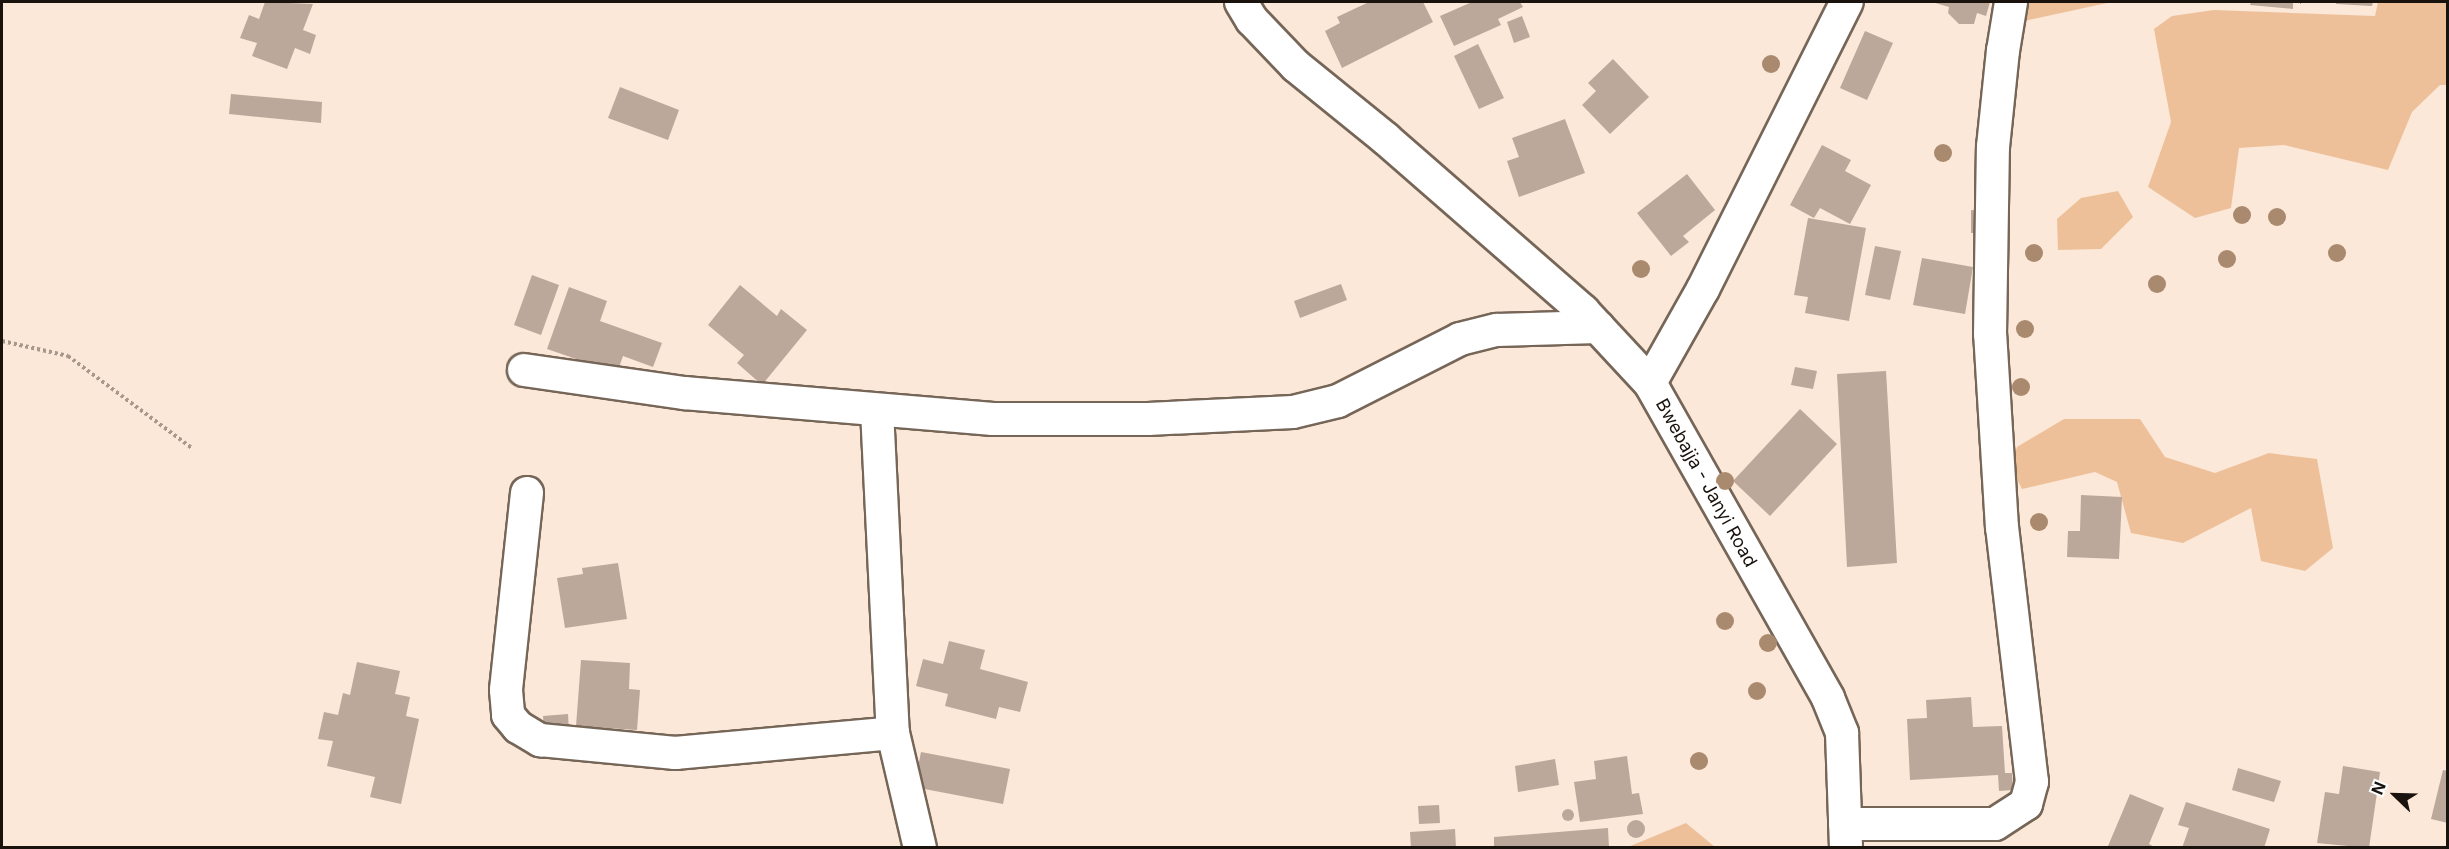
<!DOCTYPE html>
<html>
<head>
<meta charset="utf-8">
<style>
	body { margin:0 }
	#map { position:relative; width:2449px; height:849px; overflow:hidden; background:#fbe8d8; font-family:Inter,sans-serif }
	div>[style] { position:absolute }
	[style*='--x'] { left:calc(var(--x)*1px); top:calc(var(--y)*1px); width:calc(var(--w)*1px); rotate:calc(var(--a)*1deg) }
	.green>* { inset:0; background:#eec09a }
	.building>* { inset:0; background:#bba89a }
	.round { border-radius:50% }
	.path>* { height:4px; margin-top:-2px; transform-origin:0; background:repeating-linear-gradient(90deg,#a7988c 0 3px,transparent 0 6px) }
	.roads { filter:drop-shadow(2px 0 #766658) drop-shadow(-2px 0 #766658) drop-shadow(0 2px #766658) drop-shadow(0 -2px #766658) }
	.minor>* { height:32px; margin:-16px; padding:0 16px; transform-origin:16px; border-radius:16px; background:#fff }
	.trees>* { width:18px; height:18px; margin:-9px; border-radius:50%; background:#a98a6e }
	span { translate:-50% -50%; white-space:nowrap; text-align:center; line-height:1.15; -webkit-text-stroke:4.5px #fff; paint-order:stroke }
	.street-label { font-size:18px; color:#19120d }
	.frame { position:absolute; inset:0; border:3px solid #19120d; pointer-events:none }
	.north { position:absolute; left:2365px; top:765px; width:60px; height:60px; -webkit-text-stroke:4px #fff; paint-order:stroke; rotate:293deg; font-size:16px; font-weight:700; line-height:24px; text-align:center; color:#19120d }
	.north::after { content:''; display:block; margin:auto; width:21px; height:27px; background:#19120d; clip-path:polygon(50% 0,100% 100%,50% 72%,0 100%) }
</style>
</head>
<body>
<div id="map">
	<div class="green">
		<i style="clip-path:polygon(2022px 2px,2112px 2px,2019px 22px)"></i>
		<i style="clip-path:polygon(2378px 2px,2447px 2px,2447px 85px,2440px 85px,2412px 112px,2388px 170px,2284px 145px,2239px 148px,2231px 208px,2195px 218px,2148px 187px,2171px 122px,2154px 29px,2172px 16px,2214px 10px,2375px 16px)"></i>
		<i style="clip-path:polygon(2118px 191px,2133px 217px,2101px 249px,2058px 250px,2057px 219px,2081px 198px)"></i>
		<i style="clip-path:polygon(2064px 419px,2140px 419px,2165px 457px,2215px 473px,2269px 453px,2317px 459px,2333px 548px,2305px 571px,2261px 561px,2251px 508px,2183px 543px,2131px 533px,2117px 482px,2095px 472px,2022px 489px,2011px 467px,2017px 447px)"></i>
		<i style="clip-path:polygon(1686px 823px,1715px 847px,1628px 847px)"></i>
	</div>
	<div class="building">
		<i style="clip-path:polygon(265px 2px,313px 4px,303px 30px,316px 35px,310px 54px,295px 48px,287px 69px,252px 56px,257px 43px,240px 38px,249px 15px,259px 19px)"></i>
		<i style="clip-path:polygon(1369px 2px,1423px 2px,1433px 22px,1342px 68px,1325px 31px,1340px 23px,1337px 17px)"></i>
		<i style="clip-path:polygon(1472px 2px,1520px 2px,1523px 7px,1498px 19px,1501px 25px,1454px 46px,1440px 16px)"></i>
		<i style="clip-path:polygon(1932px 2px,1990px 2px,1986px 16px,1977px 13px,1974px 24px,1959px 24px,1948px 13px,1949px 7px)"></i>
		<i style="clip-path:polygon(2251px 2px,2293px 2px,2293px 9px,2250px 5px)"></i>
		<i style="clip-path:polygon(2336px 2px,2373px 2px,2372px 6px,2336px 4px)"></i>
		<i style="clip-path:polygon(1522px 16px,1530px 37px,1514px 43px,1507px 22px)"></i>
		<i style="clip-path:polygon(1865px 31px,1893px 43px,1867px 100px,1840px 88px)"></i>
		<i style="clip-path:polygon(1478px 44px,1504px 98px,1479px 109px,1454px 56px)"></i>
		<i style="clip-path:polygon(1613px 59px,1649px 97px,1610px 134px,1582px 105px,1596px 91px,1588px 83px)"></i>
		<i style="clip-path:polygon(620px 87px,679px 110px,668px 140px,608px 118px)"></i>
		<i style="clip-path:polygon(231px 94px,322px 102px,321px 123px,229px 114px)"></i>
		<i style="clip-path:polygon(1565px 119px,1585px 173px,1519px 197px,1507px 161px,1519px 157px,1512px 138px)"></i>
		<i style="clip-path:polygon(1822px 145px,1851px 160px,1845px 171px,1871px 185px,1850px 224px,1820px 208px,1814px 218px,1790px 205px)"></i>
		<i style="clip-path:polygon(1687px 174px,1715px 210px,1683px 236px,1689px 242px,1671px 256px,1637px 213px)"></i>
		<i style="clip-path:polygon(1971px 210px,1982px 211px,1981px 233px,1971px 233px)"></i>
		<i style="clip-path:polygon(1808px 218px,1866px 228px,1849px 321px,1805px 313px,1808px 297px,1794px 295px)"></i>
		<i style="clip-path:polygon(1875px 246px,1901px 251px,1890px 300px,1865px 295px)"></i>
		<i style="clip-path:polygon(1922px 258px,1973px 267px,1965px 314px,1913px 305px)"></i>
		<i style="clip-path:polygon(532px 275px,559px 285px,541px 335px,514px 325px)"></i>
		<i style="clip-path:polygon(1341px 284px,1347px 300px,1300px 318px,1294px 301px)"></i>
		<i style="clip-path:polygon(740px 285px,777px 316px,781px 309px,807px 330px,762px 385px,737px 363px,744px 355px,708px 325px)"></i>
		<i style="clip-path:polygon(569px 287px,607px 301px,600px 321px,662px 343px,653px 367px,623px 356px,617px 373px,547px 349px)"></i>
		<i style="clip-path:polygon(1795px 367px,1817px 371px,1813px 389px,1791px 385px)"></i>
		<i style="clip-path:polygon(1886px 371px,1897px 563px,1847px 567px,1837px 374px)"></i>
		<i style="clip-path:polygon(1800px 409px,1837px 444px,1770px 516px,1733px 481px)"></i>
		<i style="clip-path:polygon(2081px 495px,2122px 497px,2119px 559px,2067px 557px,2068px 531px,2080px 531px)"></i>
		<i style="clip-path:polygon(618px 563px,627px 619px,565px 628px,557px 578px,583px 574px,582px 568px)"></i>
		<i style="clip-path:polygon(949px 641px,985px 650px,980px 669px,1028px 682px,1020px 712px,999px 707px,996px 719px,945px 706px,948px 694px,916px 686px,923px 659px,943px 664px)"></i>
		<i style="clip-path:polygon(581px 660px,630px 663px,629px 689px,640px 690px,637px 730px,576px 726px)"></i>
		<i style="clip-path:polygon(357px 662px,400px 671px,395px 694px,410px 697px,406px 716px,419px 719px,401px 804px,370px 797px,375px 777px,327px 766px,333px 741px,318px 739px,324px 712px,338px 715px,343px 693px,350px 695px)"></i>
		<i style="clip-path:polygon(1971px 697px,1973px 727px,2002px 726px,2005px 773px,2012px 773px,2013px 790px,1999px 791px,1998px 775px,1910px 780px,1907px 719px,1927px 718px,1926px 700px)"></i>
		<i style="clip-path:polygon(568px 714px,570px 749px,546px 751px,543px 716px)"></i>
		<i style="clip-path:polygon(921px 752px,1010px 769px,1003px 804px,914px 787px)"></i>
		<i style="clip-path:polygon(1627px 756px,1632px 794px,1639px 793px,1643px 814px,1580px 822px,1574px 782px,1596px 779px,1594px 761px)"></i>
		<i style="clip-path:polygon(1555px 759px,1559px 785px,1518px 792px,1515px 766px)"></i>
		<i style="clip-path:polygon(2343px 766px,2380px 772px,2369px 848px,2317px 843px,2325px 792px,2339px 794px)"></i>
		<i style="clip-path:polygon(2238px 768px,2281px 781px,2274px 802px,2232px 790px)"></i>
		<i style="clip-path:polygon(2443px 770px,2448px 771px,2448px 823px,2431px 819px)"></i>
		<i style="clip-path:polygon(2130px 794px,2164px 808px,2149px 844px,2156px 848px,2108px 846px)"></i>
		<i style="clip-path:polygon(2186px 802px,2270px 829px,2264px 848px,2182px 848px,2189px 828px,2178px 825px)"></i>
		<i style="clip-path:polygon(1439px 805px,1440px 823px,1419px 824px,1418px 806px)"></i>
		<i class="round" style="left:1562px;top:809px;width:12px;height:12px"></i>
		<i class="round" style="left:1627px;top:820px;width:18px;height:18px"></i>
		<i style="clip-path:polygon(1608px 828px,1609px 848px,1494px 848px,1494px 837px)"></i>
		<i style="clip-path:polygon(1455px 829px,1456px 848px,1411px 848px,1410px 832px)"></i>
	</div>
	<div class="path">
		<i style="--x:2300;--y:2;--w:1;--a:0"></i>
		<i style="--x:2;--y:341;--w:68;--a:12.8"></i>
		<i style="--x:68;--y:356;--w:154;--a:36.6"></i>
	</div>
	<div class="roads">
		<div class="minor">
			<i style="--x:1241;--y:2;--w:21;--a:59"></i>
			<i style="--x:1252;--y:20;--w:64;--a:46.3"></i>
			<i style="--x:1296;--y:66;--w:116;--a:39"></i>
			<i style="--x:1386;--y:139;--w:262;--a:41.1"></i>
			<i style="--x:1583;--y:311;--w:98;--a:47.1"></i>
			<i style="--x:1650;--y:383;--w:362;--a:60.5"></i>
			<i style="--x:1828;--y:698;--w:38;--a:68"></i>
			<i style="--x:1842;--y:733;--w:115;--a:88"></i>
			<i style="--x:524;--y:370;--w:162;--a:8.2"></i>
			<i style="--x:684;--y:393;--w:310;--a:4.8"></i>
			<i style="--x:993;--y:419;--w:155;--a:0"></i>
			<i style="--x:1148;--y:419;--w:145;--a:-2.8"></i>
			<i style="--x:1293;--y:412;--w:46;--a:-13.7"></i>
			<i style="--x:1338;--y:401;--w:137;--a:-26.9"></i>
			<i style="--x:1460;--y:339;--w:38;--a:-14"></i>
			<i style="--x:1497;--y:330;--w:101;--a:-1.7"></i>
			<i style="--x:1650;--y:383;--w:108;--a:-60.6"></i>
			<i style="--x:1703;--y:289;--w:321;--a:-63.4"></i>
			<i style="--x:877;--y:410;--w:323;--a:87.2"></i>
			<i style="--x:893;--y:733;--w:118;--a:76.8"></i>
			<i style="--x:527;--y:493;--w:198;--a:96.1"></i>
			<i style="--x:506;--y:690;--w:25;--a:85"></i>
			<i style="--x:508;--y:715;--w:16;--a:50"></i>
			<i style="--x:518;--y:727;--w:26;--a:31"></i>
			<i style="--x:540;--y:740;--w:136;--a:5.5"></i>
			<i style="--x:675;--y:753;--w:219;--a:-5.2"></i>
			<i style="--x:1845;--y:824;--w:150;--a:0"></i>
			<i style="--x:1995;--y:824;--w:37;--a:-33"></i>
			<i style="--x:2026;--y:804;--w:23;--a:-75"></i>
			<i style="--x:2032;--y:782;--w:256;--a:-96.7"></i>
			<i style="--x:2002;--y:528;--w:194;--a:-93.5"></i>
			<i style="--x:1990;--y:334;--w:187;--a:-89.1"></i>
			<i style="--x:1993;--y:147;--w:97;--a:-84.1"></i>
			<i style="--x:2003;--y:51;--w:50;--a:-80.7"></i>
		</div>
	</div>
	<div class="trees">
		<i style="left:1771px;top:64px"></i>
		<i style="left:1943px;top:153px"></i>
		<i style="left:2242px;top:215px"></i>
		<i style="left:2277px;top:217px"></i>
		<i style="left:2034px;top:253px"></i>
		<i style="left:2337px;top:253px"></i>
		<i style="left:2227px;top:259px"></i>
		<i style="left:1641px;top:269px"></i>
		<i style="left:2157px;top:284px"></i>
		<i style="left:2025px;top:329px"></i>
		<i style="left:2021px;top:387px"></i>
		<i style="left:1725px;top:481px"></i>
		<i style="left:2039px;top:522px"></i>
		<i style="left:1725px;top:621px"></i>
		<i style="left:1768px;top:643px"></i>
		<i style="left:1757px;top:691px"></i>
		<i style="left:1699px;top:761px"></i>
	</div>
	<div class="street-label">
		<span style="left:1706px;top:483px;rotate:61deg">Bwebajja - Janyi Road</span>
	</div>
	<div class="frame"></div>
	<div class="north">N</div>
</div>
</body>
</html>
